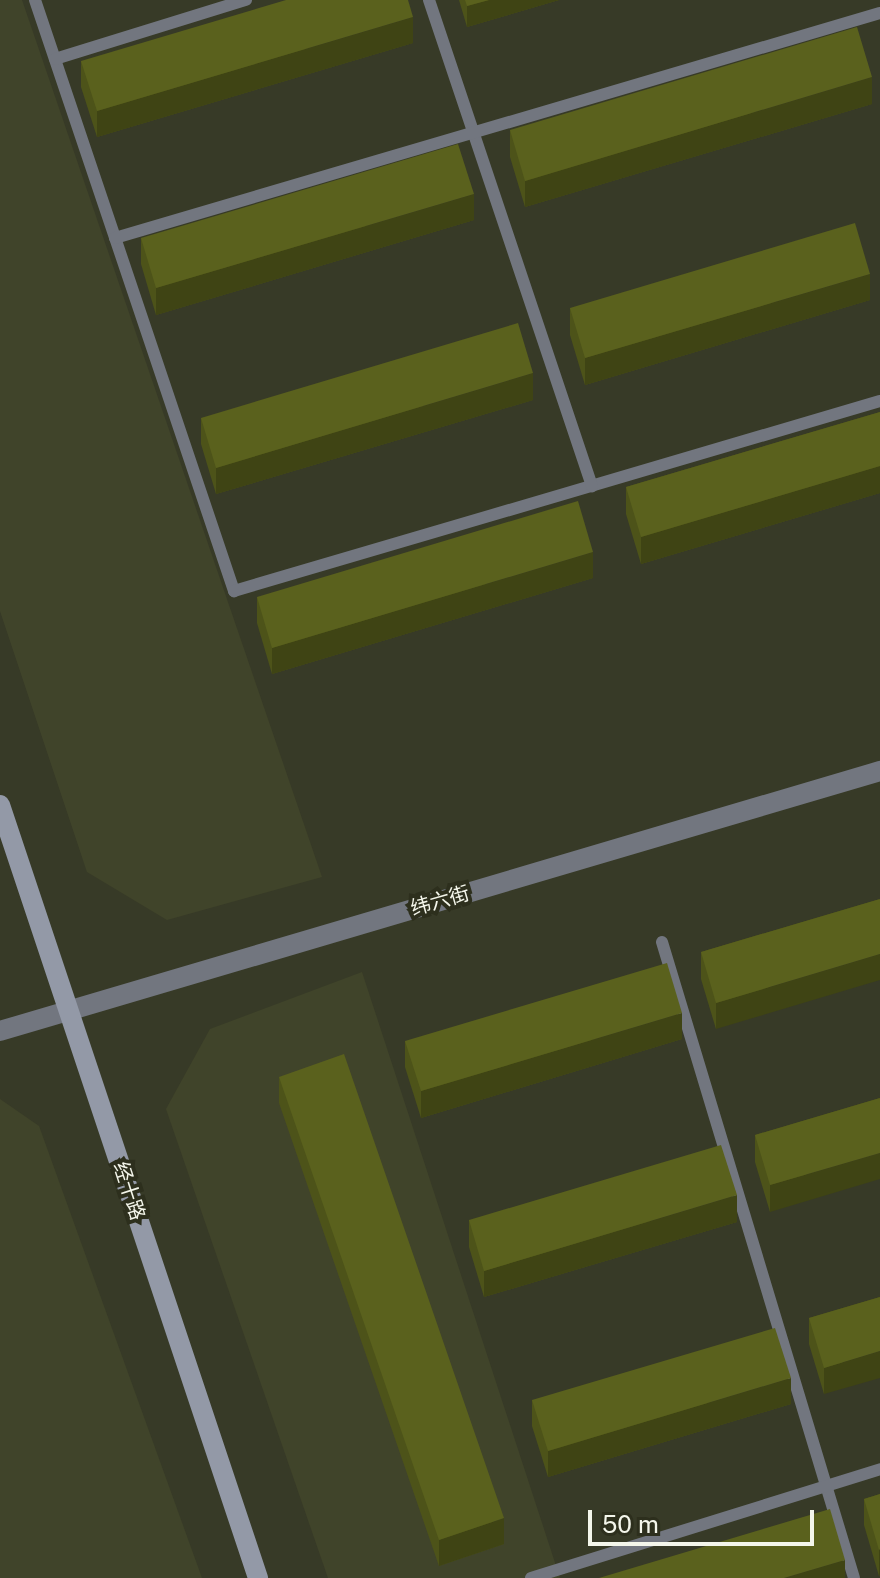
<!DOCTYPE html>
<html>
<head>
<meta charset="utf-8">
<style>
	body { margin:0 }
	#map { position:relative; width:880px; height:1578px; overflow:hidden; background:#373a27; font-family:"Public Sans","Noto Sans SC",sans-serif }
	div>[style] { position:absolute }
	[style*='--x'] { left:calc(var(--x)*1px); top:calc(var(--y)*1px); width:calc(var(--w)*1px); rotate:calc(var(--a)*1deg) }
	.built>* { inset:0; background:#40442a }
	.service>* { height:12px; margin:-6px; padding:0 6px; transform-origin:6px; border-radius:6px; background:#72767f }
	.tertiary>* { height:20px; margin:-10px; padding:0 10px; transform-origin:10px; border-radius:10px; background:#72767f }
	.secondary>* { height:20px; margin:-10px; padding:0 10px; transform-origin:10px; border-radius:10px; background:#9399a7 }
	.wall>* { inset:0; background:#4d5319 }
	.shaded-wall>* { inset:0; background:#3f4414 }
	.building>* { inset:0; background:#5a611d }
	span { translate:-50% -50%; white-space:nowrap; text-align:center; line-height:1.15; -webkit-text-stroke:8px #2d2f1d; paint-order:stroke }
	.street-label { font-size:20px; color:#f4f6eb }
	.scale { position:absolute; left:588px; top:1510px; width:226px; height:36px; box-sizing:border-box; border:4px solid #f4f6eb; border-top:0; padding-left:10px; font-size:24px; line-height:28px; white-space:nowrap; color:#f4f6eb; -webkit-text-stroke:6px #2d2f1d; paint-order:stroke }
</style>
</head>
<body>
<div id="map">
	<div class="built">
		<i style="clip-path:polygon(0 0,22px 0,322px 877px,167px 920px,87px 872px,0 611px)"></i>
		<i style="clip-path:polygon(362px 972px,560px 1578px,328px 1578px,166px 1109px,210px 1029px)"></i>
		<i style="clip-path:polygon(0 1099px,39px 1126px,202px 1578px,0 1578px)"></i>
	</div>
	<div class="service">
		<i style="--x:35;--y:0;--w:624;--a:71.39"></i>
		<i style="--x:234;--y:591;--w:673;--a:-16.39"></i>
		<i style="--x:429;--y:0;--w:513;--a:71.46"></i>
		<i style="--x:55;--y:59;--w:200;--a:-17.2"></i>
		<i style="--x:115;--y:238;--w:797;--a:-16.39"></i>
		<i style="--x:662;--y:942;--w:664;--a:73.2"></i>
		<i style="--x:531;--y:1578;--w:366;--a:-17.3"></i>
	</div>
	<div class="tertiary">
		<i style="--x:0;--y:1031;--w:918;--a:-16.46"></i>
	</div>
	<div class="secondary">
		<i style="--x:0;--y:805;--w:815;--a:71.54"></i>
	</div>
	<div class="wall">
		<i style="clip-path:polygon(459px 0,559px 0,467px 27px)"></i>
		<i style="clip-path:polygon(413px 43px,97px 137px,81px 87px,81px 61px)"></i>
		<i style="clip-path:polygon(872px 104px,525px 207px,510px 157px,510px 130px)"></i>
		<i style="clip-path:polygon(474px 220px,156px 315px,141px 264px,141px 238px)"></i>
		<i style="clip-path:polygon(870px 300px,585px 385px,570px 335px,570px 308px)"></i>
		<i style="clip-path:polygon(533px 400px,216px 494px,201px 444px,201px 418px)"></i>
		<i style="clip-path:polygon(880px 412px,880px 493px,641px 564px,626px 514px,626px 487px)"></i>
		<i style="clip-path:polygon(593px 578px,272px 674px,257px 623px,257px 597px)"></i>
		<i style="clip-path:polygon(880px 899px,716px 1029px,701px 979px,701px 952px)"></i>
		<i style="clip-path:polygon(682px 1039px,421px 1118px,405px 1067px,405px 1041px)"></i>
		<i style="clip-path:polygon(279px 1077px,504px 1544px,439px 1566px,279px 1103px)"></i>
		<i style="clip-path:polygon(880px 1098px,770px 1212px,755px 1162px,755px 1135px)"></i>
		<i style="clip-path:polygon(469px 1220px,737px 1222px,484px 1297px,469px 1247px)"></i>
		<i style="clip-path:polygon(880px 1297px,824px 1394px,809px 1344px,809px 1318px)"></i>
		<i style="clip-path:polygon(532px 1400px,791px 1404px,548px 1477px,532px 1426px)"></i>
		<i style="clip-path:polygon(880px 1494px,880px 1576px,879px 1576px,864px 1525px,864px 1499px)"></i>
	</div>
	<div class="shaded-wall">
		<i style="clip-path:polygon(489px 0,559px 0,467px 27px,467px 6px)"></i>
		<i style="clip-path:polygon(413px 17px,413px 43px,97px 137px,97px 111px)"></i>
		<i style="clip-path:polygon(872px 77px,872px 104px,525px 207px,525px 181px)"></i>
		<i style="clip-path:polygon(474px 194px,474px 220px,156px 315px,156px 288px)"></i>
		<i style="clip-path:polygon(870px 274px,870px 300px,585px 385px,585px 358px)"></i>
		<i style="clip-path:polygon(533px 373px,533px 400px,216px 494px,216px 468px)"></i>
		<i style="clip-path:polygon(880px 466px,880px 493px,641px 564px,641px 537px)"></i>
		<i style="clip-path:polygon(593px 552px,593px 578px,272px 674px,272px 648px)"></i>
		<i style="clip-path:polygon(880px 954px,880px 980px,716px 1029px,716px 1003px)"></i>
		<i style="clip-path:polygon(682px 1013px,682px 1039px,421px 1118px,421px 1091px)"></i>
		<i style="clip-path:polygon(880px 1153px,880px 1179px,770px 1212px,770px 1185px)"></i>
		<i style="clip-path:polygon(737px 1195px,737px 1222px,484px 1297px,484px 1271px)"></i>
		<i style="clip-path:polygon(880px 1351px,880px 1378px,824px 1394px,824px 1368px)"></i>
		<i style="clip-path:polygon(791px 1378px,791px 1404px,548px 1477px,548px 1451px)"></i>
		<i style="clip-path:polygon(504px 1518px,504px 1544px,439px 1566px,439px 1540px)"></i>
		<i style="clip-path:polygon(880px 1549px,880px 1576px,879px 1576px,879px 1550px)"></i>
		<i style="clip-path:polygon(845px 1560px,845px 1578px,784px 1578px)"></i>
	</div>
	<div class="building">
		<i style="clip-path:polygon(286px 0,408px 0,413px 17px,97px 111px,81px 61px)"></i>
		<i style="clip-path:polygon(465px 0,489px 0,467px 6px)"></i>
		<i style="clip-path:polygon(857px 27px,872px 77px,525px 181px,510px 130px)"></i>
		<i style="clip-path:polygon(458px 144px,474px 194px,156px 288px,141px 238px)"></i>
		<i style="clip-path:polygon(855px 223px,870px 274px,585px 358px,570px 308px)"></i>
		<i style="clip-path:polygon(518px 323px,533px 373px,216px 468px,201px 418px)"></i>
		<i style="clip-path:polygon(880px 412px,880px 466px,641px 537px,626px 487px)"></i>
		<i style="clip-path:polygon(578px 501px,593px 552px,272px 648px,257px 597px)"></i>
		<i style="clip-path:polygon(880px 899px,880px 954px,716px 1003px,701px 952px)"></i>
		<i style="clip-path:polygon(667px 963px,682px 1013px,421px 1091px,405px 1041px)"></i>
		<i style="clip-path:polygon(344px 1054px,504px 1518px,439px 1540px,279px 1077px)"></i>
		<i style="clip-path:polygon(880px 1098px,880px 1153px,770px 1185px,755px 1135px)"></i>
		<i style="clip-path:polygon(721px 1145px,737px 1195px,484px 1271px,469px 1220px)"></i>
		<i style="clip-path:polygon(880px 1297px,880px 1351px,824px 1368px,809px 1318px)"></i>
		<i style="clip-path:polygon(775px 1328px,791px 1378px,548px 1451px,532px 1400px)"></i>
		<i style="clip-path:polygon(880px 1494px,880px 1549px,879px 1550px,864px 1499px)"></i>
		<i style="clip-path:polygon(830px 1509px,845px 1560px,784px 1578px,599px 1578px)"></i>
	</div>
	<div class="street-label">
		<span style="left:440px;top:901px;rotate:-16deg">纬六街</span>
		<span style="left:129px;top:1191px;rotate:72deg">经十路</span>
	</div>
	<div class="scale">50 m</div>
</div>
</body>
</html>
